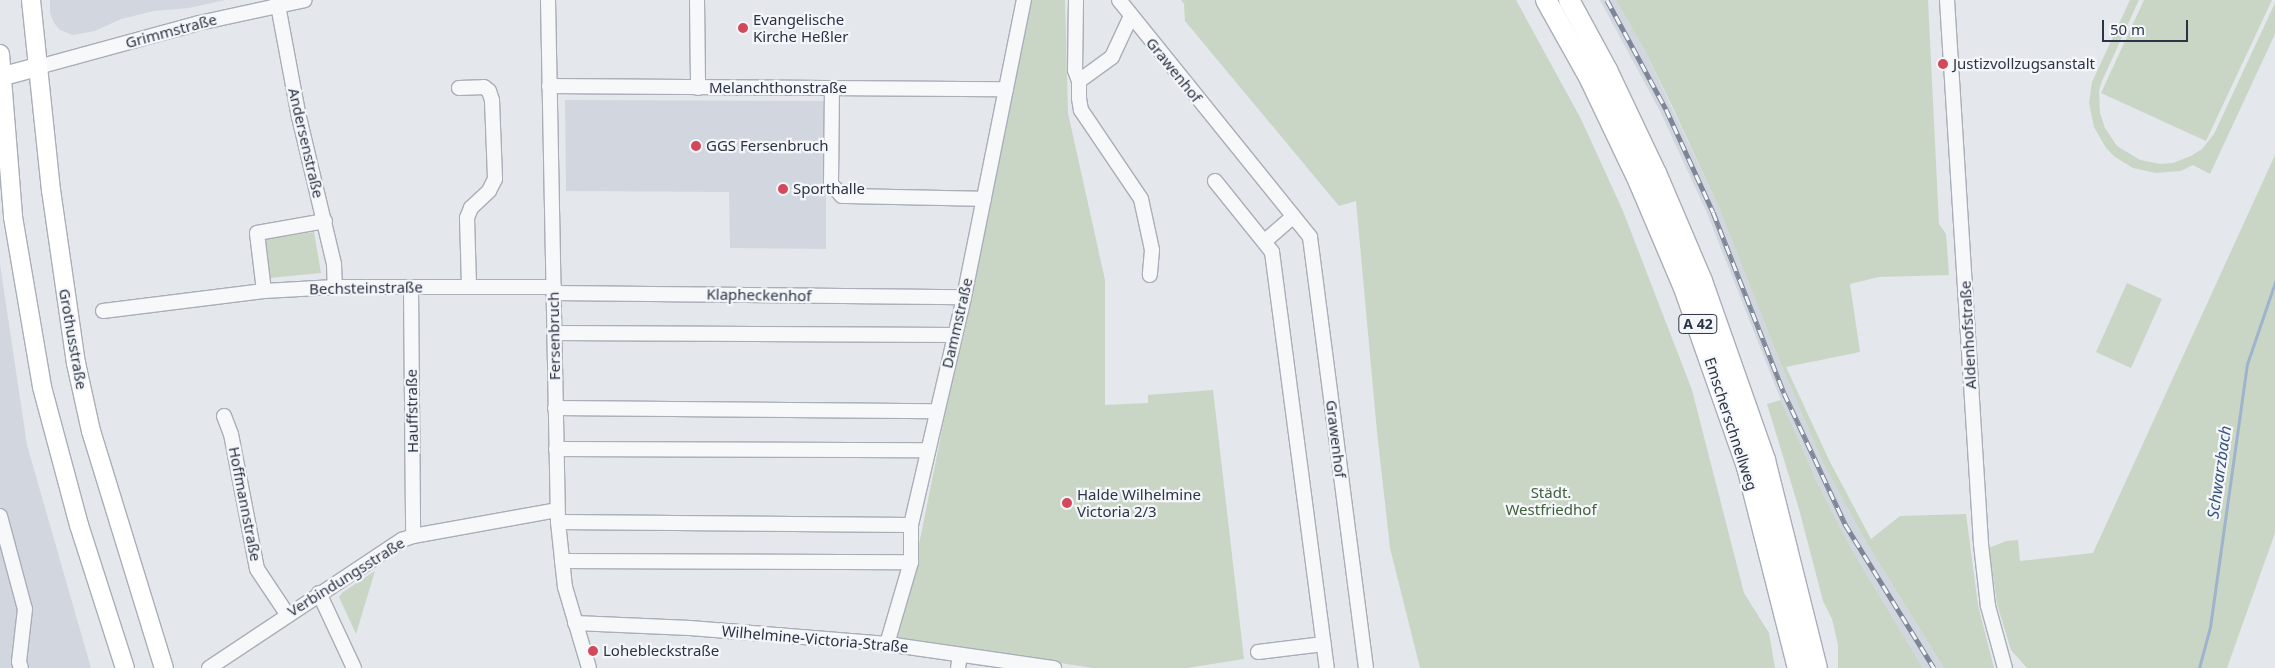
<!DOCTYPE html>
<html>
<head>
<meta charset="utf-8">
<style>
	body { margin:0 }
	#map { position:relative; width:2275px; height:668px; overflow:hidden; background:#e4e7ec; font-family:"Noto Sans",sans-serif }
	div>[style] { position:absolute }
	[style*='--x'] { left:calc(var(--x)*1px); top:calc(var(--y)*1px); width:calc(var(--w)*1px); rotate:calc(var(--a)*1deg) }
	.built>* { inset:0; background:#d2d6de }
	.green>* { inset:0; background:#c9d6c5 }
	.stream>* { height:3px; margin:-1.5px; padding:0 1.5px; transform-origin:1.5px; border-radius:1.5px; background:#9fb4cc }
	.roads { filter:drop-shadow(1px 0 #a9aeb7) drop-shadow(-1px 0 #a9aeb7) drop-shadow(0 1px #a9aeb7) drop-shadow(0 -1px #a9aeb7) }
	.minor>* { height:14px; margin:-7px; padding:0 7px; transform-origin:7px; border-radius:7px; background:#f7f8fa }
	.major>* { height:18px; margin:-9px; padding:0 9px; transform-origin:9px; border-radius:9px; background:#fff }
	.highway>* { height:20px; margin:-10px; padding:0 10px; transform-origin:10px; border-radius:10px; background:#fff }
	.rail>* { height:5px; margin-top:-2.5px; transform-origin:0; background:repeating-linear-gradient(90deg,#f4f6f9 0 9px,#7d8696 0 18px); box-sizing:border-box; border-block:1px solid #7d8696 }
	.dots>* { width:14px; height:14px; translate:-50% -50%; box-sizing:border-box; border:2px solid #f4f6f9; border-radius:50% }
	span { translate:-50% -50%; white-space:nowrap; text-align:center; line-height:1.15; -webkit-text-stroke:4.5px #f4f6f9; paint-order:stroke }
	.shield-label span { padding:1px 4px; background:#f4f6f9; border:1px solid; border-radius:4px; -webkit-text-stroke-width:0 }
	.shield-label { font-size:14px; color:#2b3445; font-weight:700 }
	.poi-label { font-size:15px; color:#2b3445 }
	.left { translate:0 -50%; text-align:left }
	.street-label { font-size:15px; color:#2b3445 }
	.park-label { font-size:15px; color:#3f6138 }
	.water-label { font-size:16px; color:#34527a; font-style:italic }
	.scale { position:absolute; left:2102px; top:20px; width:86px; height:22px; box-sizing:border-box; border:2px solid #2b3445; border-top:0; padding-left:6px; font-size:15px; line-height:18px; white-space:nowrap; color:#2b3445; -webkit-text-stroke:4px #f4f6f9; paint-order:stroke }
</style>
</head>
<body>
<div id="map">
	<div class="built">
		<i style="clip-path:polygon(50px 0,225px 0,189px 8px,154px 11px,121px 19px,95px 31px,73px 35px,60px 30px,54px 23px,50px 13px)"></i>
		<i style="clip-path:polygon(1600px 0,1616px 0,1644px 49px,1719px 208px,1782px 367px,1823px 463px,1866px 542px,1944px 668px,1923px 668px,1852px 550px,1817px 482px,1781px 400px,1707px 213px,1660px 111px)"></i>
		<i style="clip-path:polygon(565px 100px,826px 101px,826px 249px,730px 248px,729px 192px,566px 191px)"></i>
		<i style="clip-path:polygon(0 264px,27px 445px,91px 668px,0 668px)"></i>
	</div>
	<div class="green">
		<i style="clip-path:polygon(1028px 0,1065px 0,1068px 113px,1105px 280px,1105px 405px,1148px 403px,1148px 395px,1213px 390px,1244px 659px,1187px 668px,1093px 668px,915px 641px,896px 641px,921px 535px)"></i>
		<i style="clip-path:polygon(1181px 0,1516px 0,1581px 119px,1623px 211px,1692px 390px,1744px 593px,1769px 633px,1775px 668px,1420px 668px,1390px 548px,1377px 432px,1356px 201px,1339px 206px,1185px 21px,1184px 4px)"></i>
		<i style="clip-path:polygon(1616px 0,1928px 0,1939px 224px,1946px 234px,1949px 275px,1879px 277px,1850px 284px,1860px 352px,1786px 367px,1829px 460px,1871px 539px,1900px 516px,1966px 514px,1978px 605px,1994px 668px,1944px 668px,1866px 542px,1823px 463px,1782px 367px,1719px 208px,1672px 106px,1644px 49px)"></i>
		<i style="clip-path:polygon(2130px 0,2139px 0,2102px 81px,2099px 91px,2100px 113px,2105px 128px,2117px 146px,2140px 160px,2161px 164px,2173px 163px,2191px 156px,2202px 149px,2214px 134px,2275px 3px,2275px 34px,2210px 174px,2193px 165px,2181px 171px,2156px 173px,2133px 168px,2115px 157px,2106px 148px,2094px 127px,2089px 103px,2092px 82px)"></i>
		<i style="clip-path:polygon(2144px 0,2272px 0,2206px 141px,2101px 93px)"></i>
		<i style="clip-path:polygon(2275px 155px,2275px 533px,2227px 668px,2027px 668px,2011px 650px,1997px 604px,1989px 548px,2006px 541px,2018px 540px,2020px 561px,2093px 553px)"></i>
		<i style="clip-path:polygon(314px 232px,321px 273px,269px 278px,265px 239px)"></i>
		<i style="clip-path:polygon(2127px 283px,2162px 299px,2131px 368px,2096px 352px)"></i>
		<i style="clip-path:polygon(1781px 400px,1817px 482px,1852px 550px,1923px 668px,1838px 668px,1838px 645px,1832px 619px,1823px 601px,1799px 509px,1767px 404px)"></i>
		<i style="clip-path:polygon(375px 571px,356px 634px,339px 597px,343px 592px)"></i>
	</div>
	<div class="stream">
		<i style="--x:2199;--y:668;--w:42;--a:-75"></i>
		<i style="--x:2210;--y:627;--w:266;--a:-82"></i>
		<i style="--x:2247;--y:364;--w:87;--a:-71.1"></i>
	</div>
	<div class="roads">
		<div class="minor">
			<i style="--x:277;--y:0;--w:119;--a:79.4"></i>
			<i style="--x:299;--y:117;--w:151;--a:76.6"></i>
			<i style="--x:334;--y:264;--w:23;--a:88"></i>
			<i style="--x:548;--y:0;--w:522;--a:88.9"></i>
			<i style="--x:558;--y:522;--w:65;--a:83.9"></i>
			<i style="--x:565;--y:587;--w:84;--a:73.5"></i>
			<i style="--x:697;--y:0;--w:88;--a:89.3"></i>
			<i style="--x:1076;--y:0;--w:70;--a:90.8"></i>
			<i style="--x:1075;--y:70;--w:12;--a:70"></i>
			<i style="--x:1119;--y:0;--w:304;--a:51.1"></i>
			<i style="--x:1310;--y:237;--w:435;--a:82.6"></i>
			<i style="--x:1947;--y:0;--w:545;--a:86.42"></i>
			<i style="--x:1981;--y:544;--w:62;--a:83.6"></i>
			<i style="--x:1988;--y:606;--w:64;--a:74.7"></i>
			<i style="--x:1131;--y:16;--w:45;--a:114.9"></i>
			<i style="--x:1112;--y:57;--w:41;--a:144"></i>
			<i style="--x:1079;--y:81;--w:17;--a:90"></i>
			<i style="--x:1079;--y:98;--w:12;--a:81"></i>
			<i style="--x:1081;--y:110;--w:107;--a:56"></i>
			<i style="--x:1141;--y:199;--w:52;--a:77.8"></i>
			<i style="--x:1152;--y:250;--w:25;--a:95"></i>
			<i style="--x:38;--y:67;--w:167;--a:-15.3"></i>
			<i style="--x:199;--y:23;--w:108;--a:-12.2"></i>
			<i style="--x:549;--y:86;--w:457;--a:0.4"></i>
			<i style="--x:459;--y:88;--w:25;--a:-2"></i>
			<i style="--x:484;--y:87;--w:6;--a:39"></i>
			<i style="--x:489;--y:91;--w:9;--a:72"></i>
			<i style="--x:492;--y:100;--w:79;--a:87.8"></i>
			<i style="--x:495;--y:179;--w:13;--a:117"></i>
			<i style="--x:489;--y:191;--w:25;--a:137"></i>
			<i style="--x:471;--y:208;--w:11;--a:112"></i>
			<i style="--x:467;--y:218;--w:69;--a:88.3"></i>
			<i style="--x:832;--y:88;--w:96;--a:90.6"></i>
			<i style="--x:831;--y:184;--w:16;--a:47"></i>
			<i style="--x:842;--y:196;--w:142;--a:1.2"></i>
			<i style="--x:1215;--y:181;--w:91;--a:51.2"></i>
			<i style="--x:1272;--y:252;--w:420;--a:82.5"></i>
			<i style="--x:1265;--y:241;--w:37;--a:-41"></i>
			<i style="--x:411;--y:287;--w:249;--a:89.5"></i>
			<i style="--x:264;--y:291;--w:58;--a:-96.9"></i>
			<i style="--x:257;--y:233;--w:69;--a:-10"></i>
			<i style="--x:554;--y:293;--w:410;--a:0.6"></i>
			<i style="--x:103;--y:311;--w:162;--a:-7.1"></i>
			<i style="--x:264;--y:291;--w:71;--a:-3.2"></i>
			<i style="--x:335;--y:287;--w:219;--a:0"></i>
			<i style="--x:555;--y:333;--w:400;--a:0.3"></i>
			<i style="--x:555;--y:408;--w:381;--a:0.5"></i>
			<i style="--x:224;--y:416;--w:19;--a:69"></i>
			<i style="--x:231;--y:434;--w:137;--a:79.1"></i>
			<i style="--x:257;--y:569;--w:54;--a:56.3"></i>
			<i style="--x:556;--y:449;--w:371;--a:0.2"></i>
			<i style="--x:0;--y:516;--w:96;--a:75"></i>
			<i style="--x:25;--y:609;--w:53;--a:96.5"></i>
			<i style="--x:19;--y:662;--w:6;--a:72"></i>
			<i style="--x:558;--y:522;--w:353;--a:0.5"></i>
			<i style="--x:562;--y:561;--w:349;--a:0.2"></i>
			<i style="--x:319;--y:593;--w:83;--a:65"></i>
			<i style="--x:575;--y:623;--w:115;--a:2.5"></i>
			<i style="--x:690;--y:628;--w:198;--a:4.6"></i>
			<i style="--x:887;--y:644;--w:169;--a:8.2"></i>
			<i style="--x:887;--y:644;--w:85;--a:-73.7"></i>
			<i style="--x:911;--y:562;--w:37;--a:-90"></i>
			<i style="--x:911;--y:525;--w:234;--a:-76.9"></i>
			<i style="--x:964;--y:297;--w:303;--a:-78.6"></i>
			<i style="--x:1258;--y:652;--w:66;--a:-6.9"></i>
			<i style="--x:209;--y:668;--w:232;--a:-33.6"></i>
			<i style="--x:402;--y:540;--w:12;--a:-20"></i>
			<i style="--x:413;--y:536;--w:146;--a:-10.2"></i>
			<i style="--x:958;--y:668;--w:13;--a:-81"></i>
		</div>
		<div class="major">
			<i style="--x:31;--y:0;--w:191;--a:84"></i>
			<i style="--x:51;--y:190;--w:175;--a:81.8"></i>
			<i style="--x:76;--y:363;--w:70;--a:77.6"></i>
			<i style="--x:91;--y:431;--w:248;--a:72.9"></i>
			<i style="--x:0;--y:54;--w:164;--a:85.4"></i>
			<i style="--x:13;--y:217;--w:172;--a:80.3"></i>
			<i style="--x:42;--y:387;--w:143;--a:75"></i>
			<i style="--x:79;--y:525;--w:150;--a:72.2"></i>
			<i style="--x:0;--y:77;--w:39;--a:-15"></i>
		</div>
		<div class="highway">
			<i style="--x:1546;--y:0;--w:88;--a:60.8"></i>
			<i style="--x:1589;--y:77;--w:116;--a:64.5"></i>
			<i style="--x:1639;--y:182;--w:115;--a:67"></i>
			<i style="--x:1684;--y:288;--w:190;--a:70.6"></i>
			<i style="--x:1747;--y:467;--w:207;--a:75.8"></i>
			<i style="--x:1569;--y:0;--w:80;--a:61.5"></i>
			<i style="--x:1607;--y:70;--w:114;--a:64.6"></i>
			<i style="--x:1656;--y:173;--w:117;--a:66.9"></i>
			<i style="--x:1702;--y:281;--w:190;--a:70.6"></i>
			<i style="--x:1765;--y:460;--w:214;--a:76"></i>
		</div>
	</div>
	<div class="rail">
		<i style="--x:1607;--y:0;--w:124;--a:61.6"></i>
		<i style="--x:1666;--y:109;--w:113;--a:65.5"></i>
		<i style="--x:1713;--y:212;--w:194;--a:68.6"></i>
		<i style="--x:1784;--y:393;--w:145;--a:65"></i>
		<i style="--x:1845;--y:524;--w:169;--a:58.3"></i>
	</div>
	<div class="dots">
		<i style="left:743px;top:28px;background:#d1495b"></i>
		<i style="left:1943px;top:64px;background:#d1495b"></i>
		<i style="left:696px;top:146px;background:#d1495b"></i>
		<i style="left:783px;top:189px;background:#d1495b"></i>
		<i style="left:1067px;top:503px;background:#d1495b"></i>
		<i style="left:593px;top:651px;background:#d1495b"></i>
	</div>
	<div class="shield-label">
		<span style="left:1698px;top:324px">A 42</span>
	</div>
	<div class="poi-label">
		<span class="left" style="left:753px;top:28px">Evangelische<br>Kirche Heßler</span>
		<span class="left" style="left:1953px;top:64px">Justizvollzugsanstalt</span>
		<span class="left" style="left:706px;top:146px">GGS Fersenbruch</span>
		<span class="left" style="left:793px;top:189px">Sporthalle</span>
		<span class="left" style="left:1077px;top:503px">Halde Wilhelmine<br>Victoria 2/3</span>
		<span class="left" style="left:603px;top:651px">Lohebleckstraße</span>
	</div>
	<div class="street-label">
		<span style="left:171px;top:31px;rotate:-15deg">Grimmstraße</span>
		<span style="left:1174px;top:70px;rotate:51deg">Grawenhof</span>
		<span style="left:778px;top:88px">Melanchthonstraße</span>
		<span style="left:306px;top:143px;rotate:77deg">Andersenstraße</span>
		<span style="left:366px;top:288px;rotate:-1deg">Bechsteinstraße</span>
		<span style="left:759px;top:295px;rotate:1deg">Klapheckenhof</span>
		<span style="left:957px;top:323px;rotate:-77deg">Dammstraße</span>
		<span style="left:1968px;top:335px;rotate:-93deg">Aldenhofstraße</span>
		<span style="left:554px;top:336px;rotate:-91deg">Fersenbruch</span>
		<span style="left:73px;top:339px;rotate:80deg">Grothusstraße</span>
		<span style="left:412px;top:411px;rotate:-91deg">Hauffstraße</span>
		<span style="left:1731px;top:424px;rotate:72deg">Emscherschnellweg</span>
		<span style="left:1336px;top:439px;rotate:83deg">Grawenhof</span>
		<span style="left:245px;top:504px;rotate:79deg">Hoffmannstraße</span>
		<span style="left:346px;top:577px;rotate:-32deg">Verbindungsstraße</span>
		<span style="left:815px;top:639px;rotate:5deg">Wilhelmine-Victoria-Straße</span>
	</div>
	<div class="park-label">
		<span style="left:1551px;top:501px">Städt.<br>Westfriedhof</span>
	</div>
	<div class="water-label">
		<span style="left:2219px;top:472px;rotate:-82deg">Schwarzbach</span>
	</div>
	<div class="scale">50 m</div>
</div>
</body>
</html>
